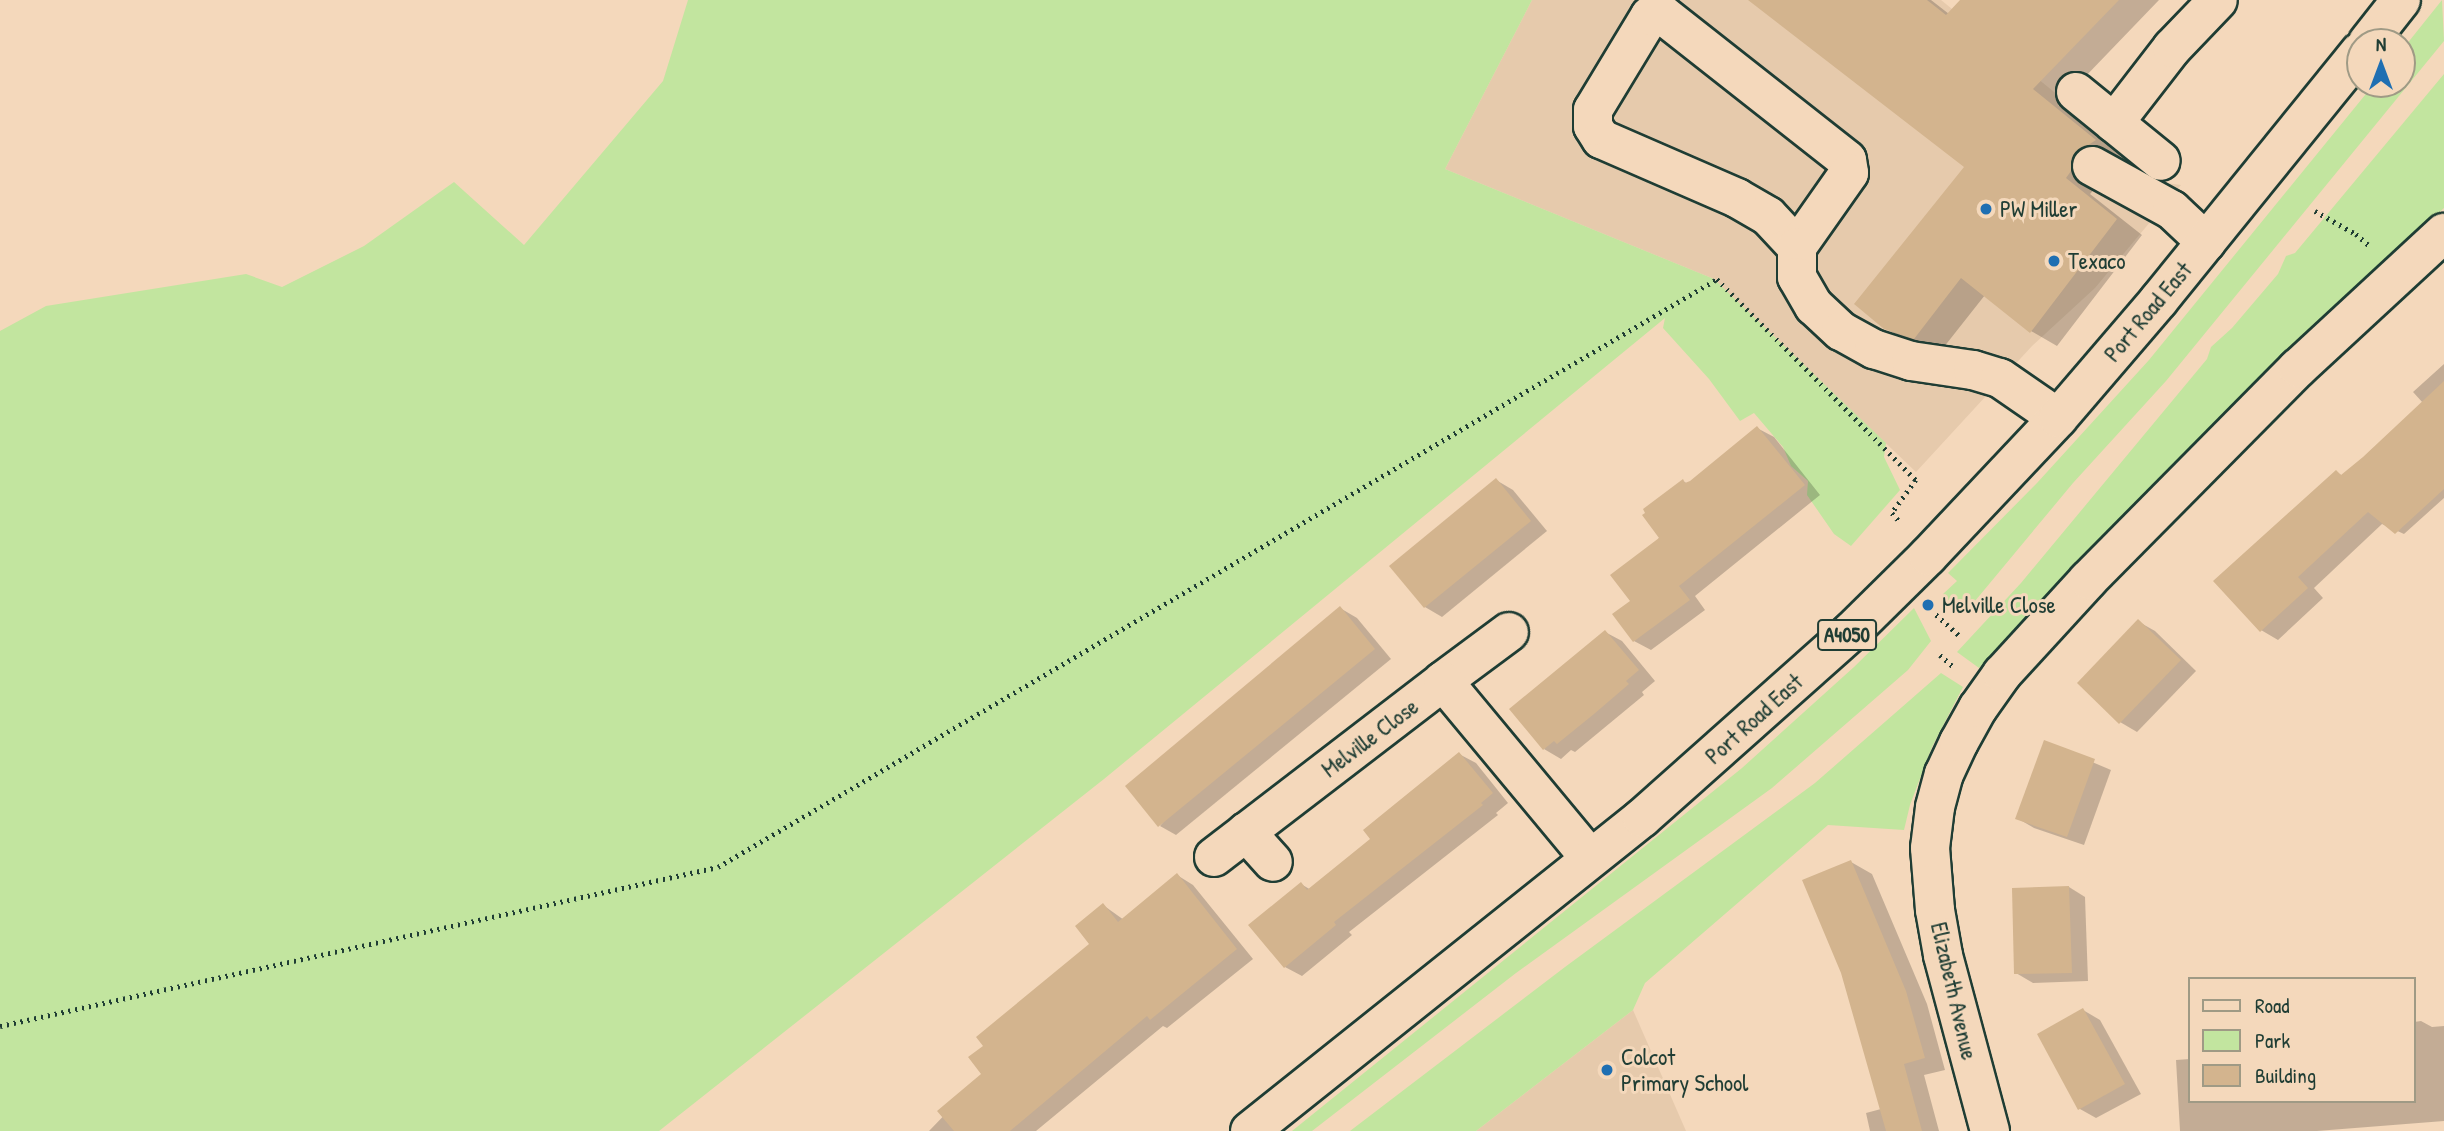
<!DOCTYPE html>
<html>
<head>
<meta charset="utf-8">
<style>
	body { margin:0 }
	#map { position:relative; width:2444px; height:1131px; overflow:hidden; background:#f4d8bb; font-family:"Patrick Hand",sans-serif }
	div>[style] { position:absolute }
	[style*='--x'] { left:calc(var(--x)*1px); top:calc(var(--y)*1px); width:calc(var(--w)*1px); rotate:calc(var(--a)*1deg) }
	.built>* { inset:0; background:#e6caac }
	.green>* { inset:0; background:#c2e59f }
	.shadow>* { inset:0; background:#0003 }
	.building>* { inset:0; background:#d3b48e }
	.path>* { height:4.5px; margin-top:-2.25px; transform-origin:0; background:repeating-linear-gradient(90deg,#1f3d34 0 2px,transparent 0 7px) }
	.roads { filter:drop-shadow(2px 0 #1f3d34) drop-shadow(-2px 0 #1f3d34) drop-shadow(0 2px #1f3d34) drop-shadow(0 -2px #1f3d34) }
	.minor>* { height:38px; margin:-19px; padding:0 19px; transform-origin:19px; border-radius:19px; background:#f4d8bb }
	.major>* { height:38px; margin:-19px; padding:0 19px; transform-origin:19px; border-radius:19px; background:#f4d8bb }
	.dots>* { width:19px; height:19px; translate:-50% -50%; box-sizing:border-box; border:4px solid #f4d8bb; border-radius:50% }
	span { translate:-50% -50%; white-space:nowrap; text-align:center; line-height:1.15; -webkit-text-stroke:6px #f4d8bb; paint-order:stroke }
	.shield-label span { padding:2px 5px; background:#f4d8bb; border:2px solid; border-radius:5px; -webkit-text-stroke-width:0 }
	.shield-label { font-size:21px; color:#1f3d34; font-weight:700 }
	.poi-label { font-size:23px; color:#1f3d34 }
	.left { translate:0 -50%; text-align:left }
	.street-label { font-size:23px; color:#1f3d34 }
	.legend { position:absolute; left:2188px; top:977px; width:228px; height:126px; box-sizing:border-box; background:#f4d8bb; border:2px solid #9f9a85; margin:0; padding:9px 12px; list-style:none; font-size:21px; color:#1f3d34 }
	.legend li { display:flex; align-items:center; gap:14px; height:35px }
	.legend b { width:35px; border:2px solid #9f9a85 }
	.north { position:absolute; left:2346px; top:28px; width:70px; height:70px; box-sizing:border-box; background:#f4d8bb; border:2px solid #9f9a85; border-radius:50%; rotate:0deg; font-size:19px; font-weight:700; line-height:28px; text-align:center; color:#1f3d34 }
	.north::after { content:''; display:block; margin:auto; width:24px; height:32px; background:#1f6fb2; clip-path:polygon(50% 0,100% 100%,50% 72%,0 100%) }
</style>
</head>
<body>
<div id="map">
	<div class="built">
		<i style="clip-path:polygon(1532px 0,1941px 0,2166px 183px,2181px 185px,2095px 288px,2032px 346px,1916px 472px,1714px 279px,1445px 169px)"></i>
		<i style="clip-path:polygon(1633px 1010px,1686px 1131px,1476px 1131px)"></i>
	</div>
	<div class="green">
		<i style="clip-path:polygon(688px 0,1532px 0,1445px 169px,1714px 279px,1886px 443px,1884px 457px,1900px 490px,1851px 546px,1834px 534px,1807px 495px,1808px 481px,1791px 466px,1783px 447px,1754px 413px,1740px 421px,1709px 379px,1663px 328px,1665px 318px,1104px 779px,659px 1131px,0 1131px,0 331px,46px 306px,246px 274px,282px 287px,364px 246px,454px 182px,524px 245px,663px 81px)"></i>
		<i style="clip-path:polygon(2442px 0,2444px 41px,2166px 381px,2073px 483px,1975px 601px,1961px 604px,1948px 602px,1943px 594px,1957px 581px,1948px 573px,2037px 483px,2149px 360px,2374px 84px,2402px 84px,2402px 50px)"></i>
		<i style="clip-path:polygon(2444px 74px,2444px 208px,2370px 273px,2155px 483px,1979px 668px,1957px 652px,2021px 583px,2207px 359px,2211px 347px,2232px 328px,2278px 274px,2286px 256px,2295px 253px)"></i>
		<i style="clip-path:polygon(1914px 608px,1931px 641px,1908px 670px,1772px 788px,1516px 973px,1312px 1131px,1292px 1131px,1742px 768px,1854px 667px)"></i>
		<i style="clip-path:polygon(1941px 673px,1963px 687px,1932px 747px,1910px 805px,1904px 830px,1828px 825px,1645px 983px,1633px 1010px,1476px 1131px,1350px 1131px,1565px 967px,1815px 783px)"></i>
	</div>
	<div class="shadow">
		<i style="clip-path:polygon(1751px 0,1931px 0,1949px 14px,1962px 0,2159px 0,2058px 105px,2120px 156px,2099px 170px,2097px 186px,2090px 194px,2142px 235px,2057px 346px,2031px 331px,1985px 295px,1940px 352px,1912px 343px,1885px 328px,1966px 167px)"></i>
		<i style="clip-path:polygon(2444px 364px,2444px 498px,2404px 534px,2382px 524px,2314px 588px,2323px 598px,2278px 640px,2261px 630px,2336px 472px,2343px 476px,2423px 403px,2413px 392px)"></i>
		<i style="clip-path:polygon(1757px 428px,1774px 437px,1820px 495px,1695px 596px,1705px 610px,1651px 650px,1634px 641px,1632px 601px,1683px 481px,1688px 484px)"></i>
		<i style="clip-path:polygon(1496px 480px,1513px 490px,1547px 531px,1442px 617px,1425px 607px,1391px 566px)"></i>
		<i style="clip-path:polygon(1340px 608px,1357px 618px,1391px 659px,1176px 835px,1160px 826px)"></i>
		<i style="clip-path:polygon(2139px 622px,2155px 631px,2196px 671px,2137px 732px,2120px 722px)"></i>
		<i style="clip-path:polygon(1605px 632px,1622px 641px,1655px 681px,1642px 692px,1644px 695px,1575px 752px,1571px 750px,1561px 759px,1544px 749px)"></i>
		<i style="clip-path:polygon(2045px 742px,2111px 770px,2084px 845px,2034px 828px,2017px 818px)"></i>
		<i style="clip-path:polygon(1459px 754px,1476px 763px,1508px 803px,1496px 813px,1498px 815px,1349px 932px,1352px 935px,1302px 976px,1285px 967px,1301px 884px,1311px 890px,1372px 839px)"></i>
		<i style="clip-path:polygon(1851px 862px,1872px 874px,1927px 1004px,1945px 1070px,1924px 1075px,1939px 1131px,1870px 1131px,1866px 1113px,1881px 1109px)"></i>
		<i style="clip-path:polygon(1177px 875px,1193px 885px,1253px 959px,1167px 1028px,1163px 1026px,1036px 1131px,929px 1131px,984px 1074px,1091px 944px,1103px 905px,1124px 920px)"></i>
		<i style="clip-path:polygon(2069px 887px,2085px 897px,2088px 981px,2033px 983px,2016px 973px)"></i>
		<i style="clip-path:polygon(2083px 1010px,2100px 1020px,2141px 1094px,2096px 1118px,2080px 1109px)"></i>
		<i style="clip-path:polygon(2421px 1021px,2432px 1027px,2444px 1026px,2444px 1121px,2317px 1131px,2180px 1131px,2176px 1060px,2190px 1059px,2190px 1101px,2414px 1101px,2414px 1022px)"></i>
	</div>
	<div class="building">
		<i style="clip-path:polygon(1748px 0,1927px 0,1946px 15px,1960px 0,2119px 0,2033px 89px,2096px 140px,2073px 155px,2071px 171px,2066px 178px,2117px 219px,2030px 333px,1961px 278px,1914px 339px,1884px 329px,1854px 304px,1964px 167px)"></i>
		<i style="clip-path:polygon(2444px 381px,2444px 489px,2395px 534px,2368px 512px,2298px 577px,2308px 588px,2260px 632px,2213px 581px,2336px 470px,2341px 475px,2363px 457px)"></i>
		<i style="clip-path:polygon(1757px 426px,1805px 485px,1679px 586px,1690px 600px,1633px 642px,1612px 614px,1630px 601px,1610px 575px,1659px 538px,1642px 515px,1645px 513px,1643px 509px,1683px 479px,1685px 483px,1690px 481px)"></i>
		<i style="clip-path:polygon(1496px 478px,1531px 521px,1424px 608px,1389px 566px)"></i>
		<i style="clip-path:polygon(1340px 606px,1375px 649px,1158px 827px,1125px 786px)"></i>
		<i style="clip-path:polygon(2138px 619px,2181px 660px,2119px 724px,2077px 683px)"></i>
		<i style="clip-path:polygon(1605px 630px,1639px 670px,1626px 681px,1629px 684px,1594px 714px,1557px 744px,1554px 741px,1543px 750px,1509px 709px)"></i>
		<i style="clip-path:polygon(2044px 740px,2095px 759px,2067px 837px,2015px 819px)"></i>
		<i style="clip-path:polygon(1459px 752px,1493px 793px,1481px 803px,1483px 805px,1334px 922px,1336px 925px,1284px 968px,1248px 925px,1301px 882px,1307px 890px,1370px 839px,1363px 830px)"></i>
		<i style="clip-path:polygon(1851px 860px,1906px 991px,1925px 1058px,1904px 1064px,1922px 1131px,1886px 1131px,1841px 973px,1802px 880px)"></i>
		<i style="clip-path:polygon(1177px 873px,1237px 949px,1150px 1020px,1147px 1016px,1010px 1131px,954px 1131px,937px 1111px,981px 1074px,968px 1057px,983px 1046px,976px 1037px,1089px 944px,1075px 926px,1103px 903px,1118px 922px)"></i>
		<i style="clip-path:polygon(2069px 886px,2072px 973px,2014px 974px,2012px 888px)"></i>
		<i style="clip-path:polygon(2083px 1008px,2125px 1084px,2078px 1110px,2037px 1034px)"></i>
	</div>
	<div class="path">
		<i style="--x:2315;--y:211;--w:47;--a:29.3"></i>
		<i style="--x:2356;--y:234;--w:18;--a:41"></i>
		<i style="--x:1931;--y:610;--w:38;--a:42"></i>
		<i style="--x:1940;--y:655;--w:20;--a:41"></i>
		<i style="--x:0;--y:1026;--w:735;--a:-12.49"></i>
		<i style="--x:718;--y:867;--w:1159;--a:-30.48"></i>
		<i style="--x:1717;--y:279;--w:283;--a:45.3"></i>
		<i style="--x:1916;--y:480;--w:41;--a:126"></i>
		<i style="--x:1892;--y:513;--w:13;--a:48"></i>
	</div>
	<div class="roads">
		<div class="minor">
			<i style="--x:2076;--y:92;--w:109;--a:39.1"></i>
			<i style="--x:2114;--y:123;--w:95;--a:-52.3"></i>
			<i style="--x:2172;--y:48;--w:66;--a:-46.2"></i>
			<i style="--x:2092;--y:166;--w:91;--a:28.8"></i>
			<i style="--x:2172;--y:210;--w:47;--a:43.3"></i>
			<i style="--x:1797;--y:247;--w:42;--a:-133.1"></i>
			<i style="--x:1768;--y:216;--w:36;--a:-150"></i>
			<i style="--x:1737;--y:198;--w:148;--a:-156.5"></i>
			<i style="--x:1601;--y:139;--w:15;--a:-122"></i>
			<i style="--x:1593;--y:126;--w:16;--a:-90"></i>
			<i style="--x:1593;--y:110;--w:110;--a:-58.8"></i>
			<i style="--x:1650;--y:16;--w:13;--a:-4"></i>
			<i style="--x:1663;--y:15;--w:234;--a:38.2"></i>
			<i style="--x:1847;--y:160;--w:13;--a:81"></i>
			<i style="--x:1849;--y:173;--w:90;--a:125.1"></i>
			<i style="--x:1797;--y:247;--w:30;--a:90"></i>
			<i style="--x:1797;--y:277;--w:34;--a:60"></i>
			<i style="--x:1814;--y:306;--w:37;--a:43"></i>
			<i style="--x:1841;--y:331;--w:38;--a:29"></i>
			<i style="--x:1874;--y:349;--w:39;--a:18"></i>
			<i style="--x:1911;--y:361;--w:63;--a:8.3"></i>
			<i style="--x:1973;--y:370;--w:28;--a:17"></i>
			<i style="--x:2000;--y:378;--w:70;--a:34.6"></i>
			<i style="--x:1443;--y:681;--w:82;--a:-36.6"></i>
			<i style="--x:1246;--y:832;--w:40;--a:48"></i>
			<i style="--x:1214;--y:857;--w:289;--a:-37.5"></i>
			<i style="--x:1443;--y:681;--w:230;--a:50.3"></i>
			<i style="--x:1990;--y:1131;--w:182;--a:-105"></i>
			<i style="--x:1943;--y:955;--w:46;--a:-100.1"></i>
			<i style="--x:1935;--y:910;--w:62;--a:-94.6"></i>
			<i style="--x:1930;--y:848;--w:41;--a:-83"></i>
			<i style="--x:1935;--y:807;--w:34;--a:-75"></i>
			<i style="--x:1944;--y:774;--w:35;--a:-65"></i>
			<i style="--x:1959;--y:742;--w:39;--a:-61"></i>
			<i style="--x:1978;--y:708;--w:42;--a:-54.8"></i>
			<i style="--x:2002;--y:674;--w:127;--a:-47.5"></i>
			<i style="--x:2088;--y:580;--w:298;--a:-45.3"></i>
			<i style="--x:2298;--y:368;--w:199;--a:-42.8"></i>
		</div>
		<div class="major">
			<i style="--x:2368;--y:42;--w:53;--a:-51.8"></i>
			<i style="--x:1250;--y:1131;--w:502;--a:-38.61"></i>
			<i style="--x:1642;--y:818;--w:280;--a:-41.7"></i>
			<i style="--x:1851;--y:632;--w:108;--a:-44.6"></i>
			<i style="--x:1928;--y:556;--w:190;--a:-46.7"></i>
			<i style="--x:2058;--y:418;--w:155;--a:-49.4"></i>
			<i style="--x:2159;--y:300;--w:319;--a:-51"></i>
		</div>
	</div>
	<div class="dots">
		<i style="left:1986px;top:209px;background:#1f6fb2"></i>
		<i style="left:2054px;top:261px;background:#1f6fb2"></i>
		<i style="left:1928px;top:605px;background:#1f6fb2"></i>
		<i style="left:1607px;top:1070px;background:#1f6fb2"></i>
	</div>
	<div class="shield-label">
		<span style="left:1847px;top:635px">A4050</span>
	</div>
	<div class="poi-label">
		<span class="left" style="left:2000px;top:209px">PW Miller</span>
		<span class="left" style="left:2068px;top:261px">Texaco</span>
		<span class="left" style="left:1942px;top:605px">Melville Close</span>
		<span class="left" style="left:1621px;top:1070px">Colcot<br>Primary School</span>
	</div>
	<div class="street-label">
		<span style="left:2148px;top:312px;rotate:-50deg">Port Road East</span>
		<span style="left:1754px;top:719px;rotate:-42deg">Port Road East</span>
		<span style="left:1370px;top:738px;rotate:-37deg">Melville Close</span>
		<span style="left:1954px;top:991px;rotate:77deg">Elizabeth Avenue</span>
	</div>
	<ul class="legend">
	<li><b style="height:9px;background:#f4d8bb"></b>Road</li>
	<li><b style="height:19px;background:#c2e59f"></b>Park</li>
	<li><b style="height:19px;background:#d3b48e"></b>Building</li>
	</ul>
	<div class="north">N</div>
</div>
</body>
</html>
